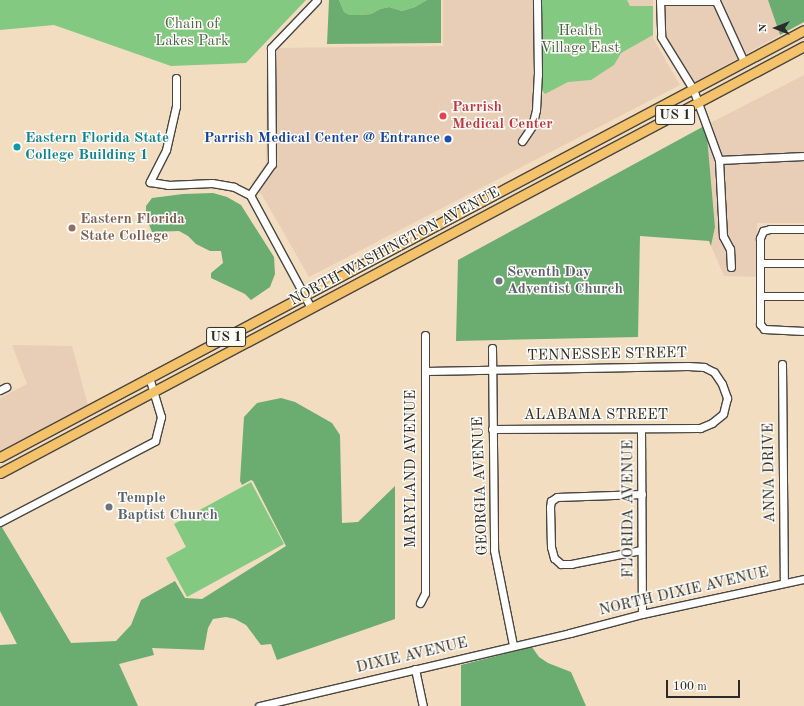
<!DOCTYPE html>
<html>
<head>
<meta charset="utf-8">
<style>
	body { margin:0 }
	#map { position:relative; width:804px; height:706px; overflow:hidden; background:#f2ddc0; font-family:"Old Standard TT",serif }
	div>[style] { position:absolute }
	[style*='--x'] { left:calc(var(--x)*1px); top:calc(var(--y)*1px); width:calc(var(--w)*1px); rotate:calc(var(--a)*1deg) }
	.built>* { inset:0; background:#e9ceb7 }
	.green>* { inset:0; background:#84c982 }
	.forest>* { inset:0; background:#6bad70 }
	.roads { filter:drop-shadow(1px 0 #494641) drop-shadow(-1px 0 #494641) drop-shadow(0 1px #494641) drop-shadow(0 -1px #494641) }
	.minor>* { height:7px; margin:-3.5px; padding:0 3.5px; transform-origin:3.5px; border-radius:3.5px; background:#fff }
	.major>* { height:9px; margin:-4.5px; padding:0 4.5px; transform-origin:4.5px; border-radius:4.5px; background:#f4c26a }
	.dots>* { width:11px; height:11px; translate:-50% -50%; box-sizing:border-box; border:2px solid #fdfcf7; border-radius:50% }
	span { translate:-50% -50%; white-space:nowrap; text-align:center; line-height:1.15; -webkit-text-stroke:3px #fdfcf7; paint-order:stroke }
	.shield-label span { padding:1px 3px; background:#fdfcf7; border:1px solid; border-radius:3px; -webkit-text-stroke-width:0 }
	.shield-label { font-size:14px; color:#2b2b2b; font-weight:700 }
	.park-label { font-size:15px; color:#4a6249 }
	.health-label { font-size:15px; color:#be3a42; font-weight:700 }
	.left { translate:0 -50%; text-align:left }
	.culture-label { font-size:15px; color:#0d838f; font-weight:700 }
	.transit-label { font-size:15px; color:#164399; font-weight:700 }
	.right { translate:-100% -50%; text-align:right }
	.education-label { font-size:15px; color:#785e54; font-weight:700 }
	.street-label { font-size:15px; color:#2b2b2b }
	.worship-label { font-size:15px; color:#5b616d; font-weight:700 }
	.north { position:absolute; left:756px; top:8px; width:40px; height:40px; -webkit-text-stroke:3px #fdfcf7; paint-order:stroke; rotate:270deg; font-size:11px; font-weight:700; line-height:16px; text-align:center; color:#2b2b2b }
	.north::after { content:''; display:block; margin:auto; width:14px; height:18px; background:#2b2b2b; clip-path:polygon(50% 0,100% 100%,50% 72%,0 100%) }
	.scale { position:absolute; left:666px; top:680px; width:74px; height:18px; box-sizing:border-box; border:2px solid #2b2b2b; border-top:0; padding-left:5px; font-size:12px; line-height:14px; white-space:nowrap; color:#2b2b2b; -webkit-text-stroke:3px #fdfcf7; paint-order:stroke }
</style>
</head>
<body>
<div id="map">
	<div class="built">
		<i style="clip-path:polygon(443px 0,653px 0,653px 38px,680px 85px,309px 277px,262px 195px,251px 184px,266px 164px,267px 48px,443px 46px)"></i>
		<i style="clip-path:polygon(657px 0,768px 0,780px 35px,686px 87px,657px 38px)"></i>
		<i style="clip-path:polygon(804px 75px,804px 223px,757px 223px,757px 277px,724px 276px,711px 246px,715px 227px,706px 125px)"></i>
		<i style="clip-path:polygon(12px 345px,72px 346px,88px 405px,0 451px,0 398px,27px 384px)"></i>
	</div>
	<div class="green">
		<i style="clip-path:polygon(0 0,306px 0,246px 63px,171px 66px,54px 25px,0 30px)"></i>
		<i style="clip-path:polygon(339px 0,427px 0,415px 7px,402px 11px,389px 7px,380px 9px,371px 14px,360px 15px,350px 15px,344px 12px)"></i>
		<i style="clip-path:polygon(540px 0,627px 0,630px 6px,653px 6px,653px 35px,621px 53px,614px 65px,591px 80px,568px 82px,545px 94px,541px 89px)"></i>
		<i style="clip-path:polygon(251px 482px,284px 544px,187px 597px,166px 558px,186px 547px,174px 524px)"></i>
	</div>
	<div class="forest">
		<i style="clip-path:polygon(329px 0,339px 0,344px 12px,350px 15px,360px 15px,371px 14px,380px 9px,389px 7px,402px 11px,415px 7px,427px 0,441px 0,441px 43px,327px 44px)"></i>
		<i style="clip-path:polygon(768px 0,804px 0,804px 22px,780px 35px)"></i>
		<i style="clip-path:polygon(706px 125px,715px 227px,711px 246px,709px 241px,640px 236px,638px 337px,456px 341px,458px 260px)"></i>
		<i style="clip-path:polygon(213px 193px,227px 197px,241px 205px,274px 257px,275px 274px,270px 287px,251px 300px,245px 294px,211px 278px,211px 273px,223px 263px,221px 251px,210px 251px,196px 244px,188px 236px,179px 231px,152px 232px,146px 217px,146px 206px,152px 198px,183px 194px)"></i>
		<i style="clip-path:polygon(281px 398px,295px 402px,332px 423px,340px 435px,342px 523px,358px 522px,395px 486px,395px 619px,277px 660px,271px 644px,261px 645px,246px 625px,235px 619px,226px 617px,213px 619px,208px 628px,204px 650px,152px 648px,154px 655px,119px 664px,138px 706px,0 706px,0 645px,17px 644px,0 611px,0 524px,71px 643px,116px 641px,131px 625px,141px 600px,175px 581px,185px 598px,202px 599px,286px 546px,253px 481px,251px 480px,242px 485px,240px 481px,244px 417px,257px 403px)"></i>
		<i style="clip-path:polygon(532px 647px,539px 657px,548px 663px,571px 672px,586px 706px,461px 706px,461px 665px)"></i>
	</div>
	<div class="roads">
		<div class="minor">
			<i style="--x:660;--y:0;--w:37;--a:88"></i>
			<i style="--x:661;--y:37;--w:61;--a:58.4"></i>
			<i style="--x:693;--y:89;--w:76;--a:69.9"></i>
			<i style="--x:719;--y:160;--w:76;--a:87"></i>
			<i style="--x:723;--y:236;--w:15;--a:62"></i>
			<i style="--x:730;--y:249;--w:18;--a:87"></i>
			<i style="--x:660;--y:1;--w:56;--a:0"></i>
			<i style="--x:716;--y:1;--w:67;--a:65.3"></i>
			<i style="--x:176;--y:78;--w:28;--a:90"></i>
			<i style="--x:176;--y:106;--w:45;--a:102.8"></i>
			<i style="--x:166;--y:150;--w:36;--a:117"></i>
			<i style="--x:150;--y:182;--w:18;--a:9"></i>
			<i style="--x:168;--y:185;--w:44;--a:-2.6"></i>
			<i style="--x:212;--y:183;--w:22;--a:10"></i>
			<i style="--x:234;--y:187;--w:18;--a:27"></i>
			<i style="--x:250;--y:195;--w:128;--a:61.6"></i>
			<i style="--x:522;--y:141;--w:18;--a:-56"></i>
			<i style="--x:532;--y:126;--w:16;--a:-76"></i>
			<i style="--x:536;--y:110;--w:35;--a:-87"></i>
			<i style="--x:538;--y:75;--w:75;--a:-90.8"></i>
			<i style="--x:719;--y:160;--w:85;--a:-2.7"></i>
			<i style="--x:250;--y:195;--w:38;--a:-55"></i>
			<i style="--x:272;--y:164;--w:116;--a:-90.5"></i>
			<i style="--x:271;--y:48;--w:66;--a:-46.2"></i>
			<i style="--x:804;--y:229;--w:34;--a:180"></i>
			<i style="--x:770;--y:229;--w:7;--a:164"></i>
			<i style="--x:763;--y:231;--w:8;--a:113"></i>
			<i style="--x:760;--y:238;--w:86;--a:90"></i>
			<i style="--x:760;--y:324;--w:6;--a:51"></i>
			<i style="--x:764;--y:329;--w:40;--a:2.9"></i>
			<i style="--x:760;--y:263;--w:44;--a:0"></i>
			<i style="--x:760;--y:296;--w:44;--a:0"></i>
			<i style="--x:492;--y:348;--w:202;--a:89.4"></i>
			<i style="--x:494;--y:550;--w:97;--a:78.7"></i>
			<i style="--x:782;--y:364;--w:218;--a:89.5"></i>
			<i style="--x:426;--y:371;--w:262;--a:-1.1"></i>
			<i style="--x:688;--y:366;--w:16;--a:4"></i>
			<i style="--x:704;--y:367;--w:11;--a:27"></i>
			<i style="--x:714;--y:372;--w:14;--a:56"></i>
			<i style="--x:722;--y:384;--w:15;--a:70"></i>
			<i style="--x:727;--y:398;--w:16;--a:104"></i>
			<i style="--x:723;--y:414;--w:14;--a:141"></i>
			<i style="--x:712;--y:423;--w:13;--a:157"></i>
			<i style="--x:700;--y:428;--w:208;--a:179.7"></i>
			<i style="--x:0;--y:390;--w:7;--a:-27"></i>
			<i style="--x:641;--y:429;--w:185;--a:89.7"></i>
			<i style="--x:0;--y:522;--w:175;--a:-27.6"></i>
			<i style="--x:155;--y:441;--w:25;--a:-76"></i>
			<i style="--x:161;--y:417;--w:42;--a:-106.7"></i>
			<i style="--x:641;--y:550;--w:71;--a:168.7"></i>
			<i style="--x:571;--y:564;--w:10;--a:180"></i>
			<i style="--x:561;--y:564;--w:9;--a:-139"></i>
			<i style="--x:554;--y:558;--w:11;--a:-105"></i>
			<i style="--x:551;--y:547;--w:40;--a:-91.4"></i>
			<i style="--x:550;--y:507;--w:6;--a:-81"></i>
			<i style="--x:551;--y:501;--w:7;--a:-34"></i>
			<i style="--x:557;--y:497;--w:85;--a:-2"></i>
			<i style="--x:420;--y:603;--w:11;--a:-63"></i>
			<i style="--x:425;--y:593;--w:258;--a:-90"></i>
			<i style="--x:415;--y:669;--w:38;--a:78"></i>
			<i style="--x:259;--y:706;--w:319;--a:-13.2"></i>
			<i style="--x:570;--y:633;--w:74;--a:-14.8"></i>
			<i style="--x:642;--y:614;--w:166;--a:-12.2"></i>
		</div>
		<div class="major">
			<i style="--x:0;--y:457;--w:910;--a:-27.97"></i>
			<i style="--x:0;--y:473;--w:910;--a:-27.97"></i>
		</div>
	</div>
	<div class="dots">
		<i style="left:443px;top:116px;background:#e0444e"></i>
		<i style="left:448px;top:139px;background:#1a4fb4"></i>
		<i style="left:17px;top:147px;background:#0f9aa8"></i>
		<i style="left:72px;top:228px;background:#8d6e63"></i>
		<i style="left:499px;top:281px;background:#6b7280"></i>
		<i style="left:109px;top:507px;background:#6b7280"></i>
	</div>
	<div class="shield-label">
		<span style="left:675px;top:115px">US 1</span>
		<span style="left:226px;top:337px">US 1</span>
	</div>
	<div class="park-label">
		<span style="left:192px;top:33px">Chain of<br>Lakes Park</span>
		<span style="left:580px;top:40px">Health<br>Village East</span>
	</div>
	<div class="health-label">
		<span class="left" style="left:452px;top:116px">Parrish<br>Medical Center</span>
	</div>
	<div class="culture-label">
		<span class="left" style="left:25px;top:147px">Eastern Florida State<br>College Building 1</span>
	</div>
	<div class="transit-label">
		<span class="right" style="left:440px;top:139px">Parrish Medical Center @ Entrance</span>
	</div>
	<div class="education-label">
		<span class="left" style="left:80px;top:228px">Eastern Florida<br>State College</span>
	</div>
	<div class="street-label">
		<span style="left:395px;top:247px;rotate:-28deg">NORTH WASHINGTON AVENUE</span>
		<span style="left:607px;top:355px;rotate:-1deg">TENNESSEE STREET</span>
		<span style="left:596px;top:416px">ALABAMA STREET</span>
		<span style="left:412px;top:469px;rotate:-90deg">MARYLAND AVENUE</span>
		<span style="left:770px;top:473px;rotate:-91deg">ANNA DRIVE</span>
		<span style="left:481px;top:486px;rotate:-92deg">GEORGIA AVENUE</span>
		<span style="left:629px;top:509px;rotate:-90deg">FLORIDA AVENUE</span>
		<span style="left:684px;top:592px;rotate:-13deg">NORTH DIXIE AVENUE</span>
		<span style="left:412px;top:656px;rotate:-13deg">DIXIE AVENUE</span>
	</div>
	<div class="worship-label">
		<span class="left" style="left:507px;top:281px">Seventh Day<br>Adventist Church</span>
		<span class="left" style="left:117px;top:507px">Temple<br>Baptist Church</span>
	</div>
	<div class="north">N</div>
	<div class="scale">100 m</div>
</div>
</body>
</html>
